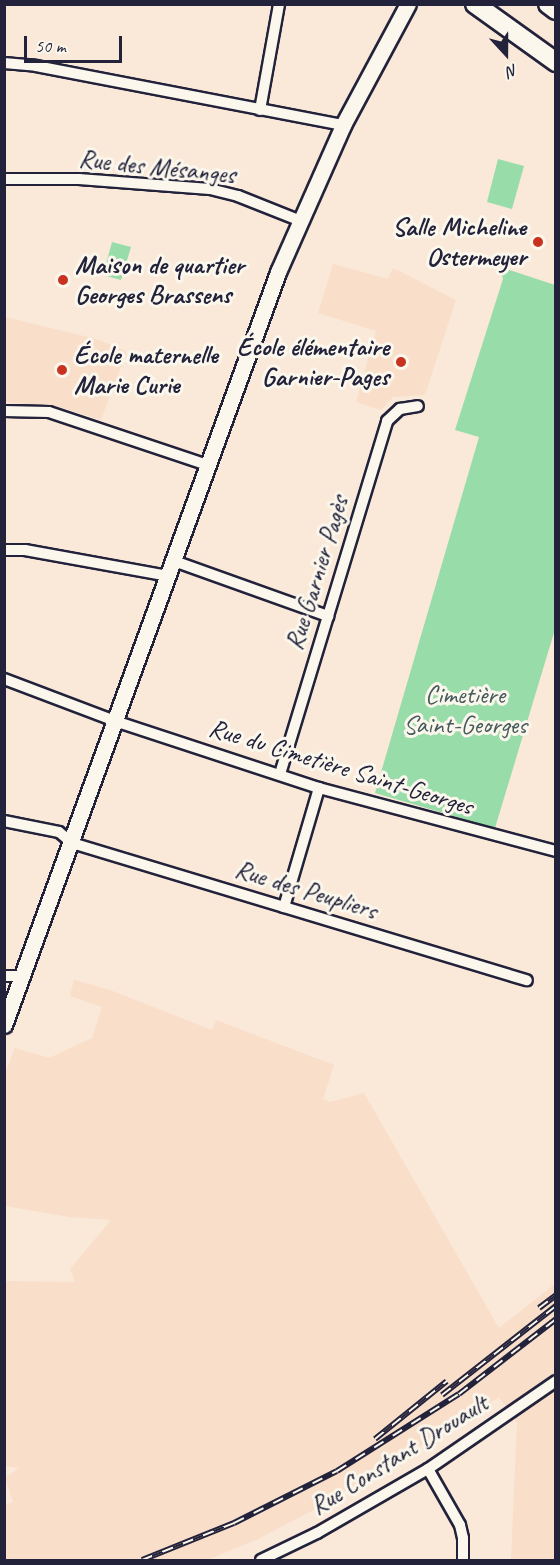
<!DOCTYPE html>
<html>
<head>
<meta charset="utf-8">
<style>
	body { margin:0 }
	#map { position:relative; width:560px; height:1565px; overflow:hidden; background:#fae8d8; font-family:Caveat,sans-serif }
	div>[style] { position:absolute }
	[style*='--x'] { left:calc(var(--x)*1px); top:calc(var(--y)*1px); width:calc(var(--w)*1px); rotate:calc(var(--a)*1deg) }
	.built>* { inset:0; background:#f9deca }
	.green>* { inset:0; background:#98dca9 }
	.roads { filter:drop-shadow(2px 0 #22223b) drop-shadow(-2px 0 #22223b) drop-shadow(0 2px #22223b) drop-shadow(0 -2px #22223b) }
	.minor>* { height:10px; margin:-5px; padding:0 5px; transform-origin:5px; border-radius:5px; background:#fbf7ec }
	.secondary>* { height:15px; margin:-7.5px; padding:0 7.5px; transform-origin:7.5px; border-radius:7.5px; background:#fbf7ec }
	.trunk>* { height:18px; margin:-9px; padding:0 9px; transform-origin:9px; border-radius:9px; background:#fbf7ec }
	.rail>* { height:6px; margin-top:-3px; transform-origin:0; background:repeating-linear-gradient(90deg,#fbf7ec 0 11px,#22223b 0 22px); box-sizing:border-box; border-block:2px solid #22223b }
	.dots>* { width:16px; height:16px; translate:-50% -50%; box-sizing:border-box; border:3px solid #fbf7ec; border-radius:50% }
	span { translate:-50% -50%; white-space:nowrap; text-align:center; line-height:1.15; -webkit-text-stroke:6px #fbf7ec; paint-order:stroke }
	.street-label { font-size:26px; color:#22223b }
	.poi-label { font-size:26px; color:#22223b; font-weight:700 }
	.right { translate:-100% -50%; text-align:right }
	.left { translate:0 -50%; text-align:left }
	.park-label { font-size:26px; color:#455a5c }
	.frame { position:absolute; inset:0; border:6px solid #22223b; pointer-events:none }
	.north { position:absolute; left:476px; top:24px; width:60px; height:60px; -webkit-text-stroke:4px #fbf7ec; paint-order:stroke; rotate:159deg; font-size:16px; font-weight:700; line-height:24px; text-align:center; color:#22223b }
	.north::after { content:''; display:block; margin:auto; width:21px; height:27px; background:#22223b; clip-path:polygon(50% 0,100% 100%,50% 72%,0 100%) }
	.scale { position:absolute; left:24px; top:36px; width:98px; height:27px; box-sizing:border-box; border:3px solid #22223b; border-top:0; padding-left:8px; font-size:18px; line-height:21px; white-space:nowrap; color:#22223b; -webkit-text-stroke:4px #fbf7ec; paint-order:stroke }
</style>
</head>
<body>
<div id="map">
	<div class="built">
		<i style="clip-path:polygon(333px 264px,388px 279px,393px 268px,456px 300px,425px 395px,393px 397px,381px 410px,356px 402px,376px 331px,318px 313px)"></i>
		<i style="clip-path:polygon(5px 317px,96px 339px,124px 350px,126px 353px,101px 420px,60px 407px,5px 402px)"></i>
		<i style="clip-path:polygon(74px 980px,110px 990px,212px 1030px,216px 1020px,334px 1065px,323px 1099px,330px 1102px,364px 1093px,499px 1328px,555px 1284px,555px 1560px,511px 1560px,517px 1423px,499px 1397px,335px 1499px,256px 1540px,207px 1560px,5px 1560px,5px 1505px,13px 1502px,5px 1478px,19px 1468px,5px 1466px,5px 1281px,75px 1282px,70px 1269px,111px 1220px,69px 1217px,5px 1206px,5px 1074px,15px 1048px,49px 1058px,92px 1038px,102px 1007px,70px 996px)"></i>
	</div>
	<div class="green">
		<i style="clip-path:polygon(498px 159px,524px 166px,512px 209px,487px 202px)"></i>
		<i style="clip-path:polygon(112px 242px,131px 247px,121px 280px,103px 275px)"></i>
		<i style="clip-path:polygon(500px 267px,555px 285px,556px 626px,495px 828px,375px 793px,479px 437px,455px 430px,503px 279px)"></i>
	</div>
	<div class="roads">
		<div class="minor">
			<i style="--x:4;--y:63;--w:32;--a:5"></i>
			<i style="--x:36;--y:66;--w:313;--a:10.9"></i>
			<i style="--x:260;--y:110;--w:108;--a:-79.8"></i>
			<i style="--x:4;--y:179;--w:75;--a:0"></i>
			<i style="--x:79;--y:179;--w:131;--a:4.4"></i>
			<i style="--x:210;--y:189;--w:29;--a:14"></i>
			<i style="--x:238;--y:196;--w:68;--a:21.6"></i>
			<i style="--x:4;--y:411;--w:45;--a:1.3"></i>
			<i style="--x:49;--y:412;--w:167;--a:18.5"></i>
			<i style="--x:4;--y:550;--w:21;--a:0"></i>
			<i style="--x:25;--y:550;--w:145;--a:10.3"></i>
			<i style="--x:174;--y:561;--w:164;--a:19.7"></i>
			<i style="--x:4;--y:679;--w:119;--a:20.7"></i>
			<i style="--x:115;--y:721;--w:215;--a:18.2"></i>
			<i style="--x:319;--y:788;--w:245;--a:14.9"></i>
			<i style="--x:280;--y:774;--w:369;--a:-73.1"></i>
			<i style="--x:387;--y:421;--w:18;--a:-43"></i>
			<i style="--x:400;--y:409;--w:18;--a:-9"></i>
			<i style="--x:4;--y:821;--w:56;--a:11.3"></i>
			<i style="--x:59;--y:832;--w:17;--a:40"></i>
			<i style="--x:72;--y:843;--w:475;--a:16.8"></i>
			<i style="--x:284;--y:907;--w:124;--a:-73.6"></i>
			<i style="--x:4;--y:976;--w:19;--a:0"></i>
			<i style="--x:428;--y:1469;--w:64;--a:60.3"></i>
			<i style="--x:460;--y:1525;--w:13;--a:77"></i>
			<i style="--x:463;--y:1538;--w:22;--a:90"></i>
			<i style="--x:261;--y:1560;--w:62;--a:-25.7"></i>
			<i style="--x:317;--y:1533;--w:128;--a:-30"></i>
			<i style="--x:428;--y:1469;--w:155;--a:-34.5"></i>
		</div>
		<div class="secondary">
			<i style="--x:4;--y:1025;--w:801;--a:-70"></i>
			<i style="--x:278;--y:272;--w:161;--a:-66.1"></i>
			<i style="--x:343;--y:125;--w:137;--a:-61.8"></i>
		</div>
		<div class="trunk">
			<i style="--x:475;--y:4;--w:100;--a:35.6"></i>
			<i style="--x:548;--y:4;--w:10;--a:37"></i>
		</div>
	</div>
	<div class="rail">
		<i style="--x:539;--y:1308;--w:21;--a:-37"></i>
		<i style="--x:442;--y:1395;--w:145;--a:-38"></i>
		<i style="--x:375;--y:1439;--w:92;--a:-38.9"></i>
		<i style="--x:142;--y:1560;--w:99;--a:-21.9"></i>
		<i style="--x:234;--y:1523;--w:115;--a:-26.8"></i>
		<i style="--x:337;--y:1471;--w:144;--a:-32.3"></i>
		<i style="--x:459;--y:1394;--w:123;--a:-37.7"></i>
	</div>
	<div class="dots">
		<i style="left:538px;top:242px;background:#c8321e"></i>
		<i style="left:63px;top:280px;background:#c8321e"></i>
		<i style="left:401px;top:362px;background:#c8321e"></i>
		<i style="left:62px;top:370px;background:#c8321e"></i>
	</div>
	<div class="street-label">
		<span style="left:157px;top:167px;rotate:6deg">Rue des Mésanges</span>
		<span style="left:317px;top:573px;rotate:-73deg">Rue Garnier Pagès</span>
		<span style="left:341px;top:767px;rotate:17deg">Rue du Cimetière Saint-Georges</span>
		<span style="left:306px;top:890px;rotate:17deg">Rue des Peupliers</span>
		<span style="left:399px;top:1455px;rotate:-32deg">Rue Constant Drouault</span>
	</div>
	<div class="poi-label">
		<span class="right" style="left:526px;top:242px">Salle Micheline<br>Ostermeyer</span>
		<span class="left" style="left:75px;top:280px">Maison de quartier<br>Georges Brassens</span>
		<span class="right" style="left:389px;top:362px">École élémentaire<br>Garnier-Pages</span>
		<span class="left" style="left:74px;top:370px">École maternelle<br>Marie Curie</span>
	</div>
	<div class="park-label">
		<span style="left:465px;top:710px">Cimetière<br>Saint-Georges</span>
	</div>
	<div class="frame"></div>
	<div class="north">N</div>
	<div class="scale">50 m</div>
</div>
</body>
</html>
